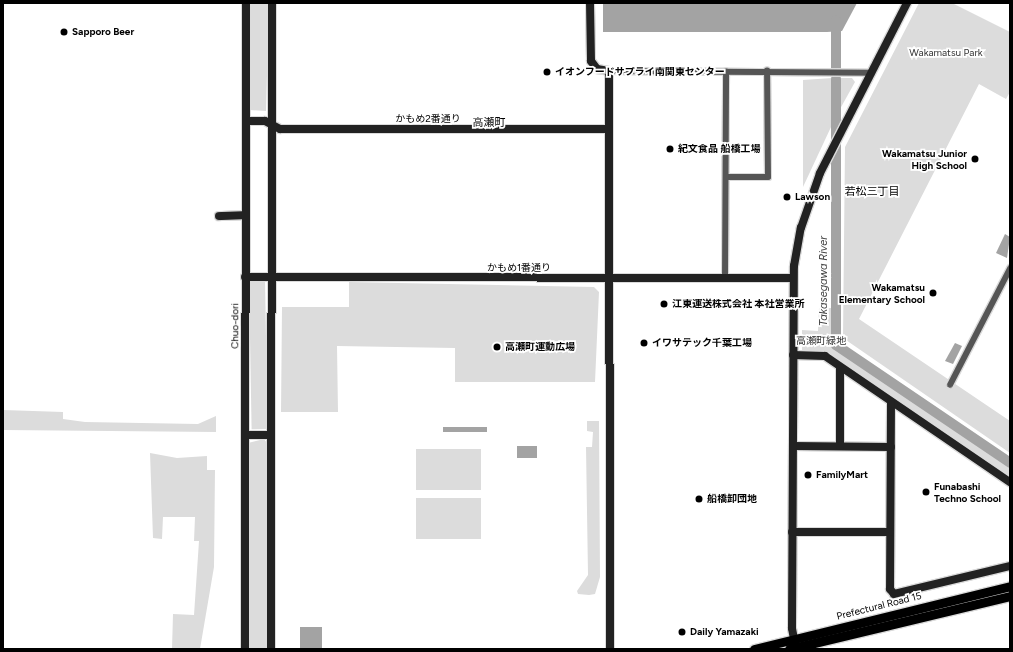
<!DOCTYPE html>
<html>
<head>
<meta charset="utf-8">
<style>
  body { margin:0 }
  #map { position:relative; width:1013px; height:652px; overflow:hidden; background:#fff; font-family:Figtree,"Noto Sans JP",sans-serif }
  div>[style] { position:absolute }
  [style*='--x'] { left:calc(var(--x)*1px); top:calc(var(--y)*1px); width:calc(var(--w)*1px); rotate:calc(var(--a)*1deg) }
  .green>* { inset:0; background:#dcdcdc; transform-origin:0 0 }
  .water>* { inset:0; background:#a3a3a3; transform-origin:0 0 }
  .river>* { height:10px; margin:-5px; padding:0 5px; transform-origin:5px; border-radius:5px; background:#a3a3a3 }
  .roads { filter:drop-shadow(1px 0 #dbdbdb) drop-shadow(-1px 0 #dbdbdb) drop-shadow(0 1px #dbdbdb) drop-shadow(0 -1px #dbdbdb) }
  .street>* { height:5.5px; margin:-2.75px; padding:0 2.75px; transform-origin:2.75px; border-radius:2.75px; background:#555 }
  .secondary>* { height:8px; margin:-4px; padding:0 4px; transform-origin:4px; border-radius:4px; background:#222 }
  .primary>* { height:9px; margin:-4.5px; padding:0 4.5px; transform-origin:4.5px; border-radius:4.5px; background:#000 }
  .dots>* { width:11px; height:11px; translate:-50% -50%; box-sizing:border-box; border:2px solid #fff; border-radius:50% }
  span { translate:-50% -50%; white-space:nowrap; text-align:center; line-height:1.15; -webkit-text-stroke:3.5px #fff; paint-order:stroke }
  .poi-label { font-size:10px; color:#000; font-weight:700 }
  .left { translate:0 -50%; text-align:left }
  .right { translate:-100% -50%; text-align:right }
  .park-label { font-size:10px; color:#333 }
  .street-label { font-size:10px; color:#000 }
  .neighbourhood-label { font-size:11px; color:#000 }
  .water-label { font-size:11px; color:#444; font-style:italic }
  .frame { position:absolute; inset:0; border:4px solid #000; pointer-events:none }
</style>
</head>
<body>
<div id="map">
  <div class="green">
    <div style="clip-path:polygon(249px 3px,269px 3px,266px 111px,250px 110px)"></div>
    <div style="clip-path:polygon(919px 3px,952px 3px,1010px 32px,1010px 92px,1006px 99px,979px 84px,859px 319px,1010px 421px,1010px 453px,843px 338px,845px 147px)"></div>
    <div style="clip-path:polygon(832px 78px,831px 127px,803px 187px,803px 80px)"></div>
    <div style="clip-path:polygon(840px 78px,852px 78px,855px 82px,840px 109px)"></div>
    <div style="left:265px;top:280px;width:149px;height:16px;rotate:89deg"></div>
    <div style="clip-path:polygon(349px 282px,594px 287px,599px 292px,595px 382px,455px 382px,455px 348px,337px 346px,338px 412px,281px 412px,282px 307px,349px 307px)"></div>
    <div style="clip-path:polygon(819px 308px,831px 308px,832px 346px,1010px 468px,1010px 478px,829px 353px,802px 350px,802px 330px,818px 331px)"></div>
    <div style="clip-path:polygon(3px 410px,63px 412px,63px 419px,85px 422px,198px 424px,216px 416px,216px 432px,3px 430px)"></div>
    <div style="clip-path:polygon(587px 421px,599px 421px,600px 577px,595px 594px,589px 595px,578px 594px,577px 591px,588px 575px,586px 447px,592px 447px,593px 432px,587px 431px)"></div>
    <div style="clip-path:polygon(264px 439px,267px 443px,267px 649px,248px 649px,248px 443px)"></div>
    <div style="left:416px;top:449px;width:65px;height:41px"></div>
    <div style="clip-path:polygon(150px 453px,177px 458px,207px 456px,207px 470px,215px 470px,214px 567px,200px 649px,172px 649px,173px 614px,194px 615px,199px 541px,194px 541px,195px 517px,163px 517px,162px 539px,153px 538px)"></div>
    <div style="left:416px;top:498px;width:65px;height:41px"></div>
  </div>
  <div class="water">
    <div style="clip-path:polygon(603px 3px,857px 3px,842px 31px,827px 32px,603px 32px)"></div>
    <div style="clip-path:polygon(1005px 234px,1010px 237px,1007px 258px,996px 253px)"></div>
    <div style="clip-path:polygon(955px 343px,962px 346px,953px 364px,945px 361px)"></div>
    <div style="left:443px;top:427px;width:44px;height:5px"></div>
    <div style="left:517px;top:446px;width:20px;height:12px"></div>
    <div style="left:300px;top:627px;width:22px;height:22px"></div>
  </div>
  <div class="river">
    <div style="--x:836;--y:74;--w:54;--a:-90"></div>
    <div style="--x:836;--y:79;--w:266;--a:90"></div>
    <div style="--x:836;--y:345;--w:210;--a:34.1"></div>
  </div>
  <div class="roads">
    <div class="street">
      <div style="--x:609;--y:71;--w:262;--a:0.4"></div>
      <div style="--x:726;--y:177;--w:42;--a:0"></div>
      <div style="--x:768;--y:177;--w:106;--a:-90.5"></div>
      <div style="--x:725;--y:278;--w:206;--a:-89.7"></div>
      <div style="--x:950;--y:385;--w:131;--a:-62.7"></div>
    </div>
    <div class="secondary">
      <div style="--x:590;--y:3;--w:58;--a:89"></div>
      <div style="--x:591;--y:61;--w:10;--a:53"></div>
      <div style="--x:597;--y:69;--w:12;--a:9"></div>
      <div style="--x:609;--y:71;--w:578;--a:89.9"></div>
      <div style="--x:246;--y:121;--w:19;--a:0"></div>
      <div style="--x:265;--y:121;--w:17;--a:28"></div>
      <div style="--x:280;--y:129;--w:329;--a:0"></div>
      <div style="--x:219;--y:216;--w:26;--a:-2"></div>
      <div style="--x:245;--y:277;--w:548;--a:0.1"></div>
      <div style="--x:793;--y:355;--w:32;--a:2"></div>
      <div style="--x:825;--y:356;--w:224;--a:34.3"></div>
      <div style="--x:891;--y:402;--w:187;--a:90.3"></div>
      <div style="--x:890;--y:589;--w:6;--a:51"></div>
      <div style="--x:894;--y:594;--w:119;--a:-13.6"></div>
      <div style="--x:245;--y:435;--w:26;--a:0"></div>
      <div style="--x:793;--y:446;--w:98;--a:0.6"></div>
      <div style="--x:840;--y:446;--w:78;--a:-90"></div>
      <div style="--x:792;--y:532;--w:98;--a:0"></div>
      <div style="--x:795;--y:644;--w:16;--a:-101"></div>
      <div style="--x:792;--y:628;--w:362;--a:-89.7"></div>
      <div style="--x:794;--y:266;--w:39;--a:-80"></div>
      <div style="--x:801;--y:228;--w:58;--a:-70.9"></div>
      <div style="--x:820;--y:173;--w:191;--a:-62.9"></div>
      <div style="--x:245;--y:649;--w:646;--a:-89.91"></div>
      <div style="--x:271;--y:649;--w:646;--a:-89.91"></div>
    </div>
    <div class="primary">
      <div style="--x:754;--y:649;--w:264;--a:-13.8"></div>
      <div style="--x:789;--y:649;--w:227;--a:-13.5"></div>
    </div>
  </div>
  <div class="dots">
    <div style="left:64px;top:32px;background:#000"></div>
    <div style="left:547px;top:72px;background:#000"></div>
    <div style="left:670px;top:149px;background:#000"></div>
    <div style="left:975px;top:159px;background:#000"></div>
    <div style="left:787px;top:197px;background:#000"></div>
    <div style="left:933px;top:293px;background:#000"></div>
    <div style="left:664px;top:304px;background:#000"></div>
    <div style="left:644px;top:343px;background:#000"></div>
    <div style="left:497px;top:347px;background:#000"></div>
    <div style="left:808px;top:475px;background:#000"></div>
    <div style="left:926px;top:492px;background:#000"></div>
    <div style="left:699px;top:499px;background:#000"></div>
    <div style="left:682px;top:632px;background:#000"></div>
  </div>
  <div class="poi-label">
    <span class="left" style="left:72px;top:32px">Sapporo Beer</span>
    <span class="left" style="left:555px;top:72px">イオンフードサプライ南関東センター</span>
    <span class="left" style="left:678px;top:149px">紀文食品 船橋工場</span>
    <span class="right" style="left:967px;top:159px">Wakamatsu Junior<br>High School</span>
    <span class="left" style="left:795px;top:197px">Lawson</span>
    <span class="right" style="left:925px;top:293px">Wakamatsu<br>Elementary School</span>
    <span class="left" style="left:672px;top:304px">江東運送株式会社 本社営業所</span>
    <span class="left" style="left:652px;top:343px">イワサテック千葉工場</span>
    <span class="left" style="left:505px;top:347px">高瀬町運動広場</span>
    <span class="left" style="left:816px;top:475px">FamilyMart</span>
    <span class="left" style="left:934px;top:492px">Funabashi<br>Techno School</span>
    <span class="left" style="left:707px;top:499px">船橋卸団地</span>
    <span class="left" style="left:690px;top:632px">Daily Yamazaki</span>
  </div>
  <div class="park-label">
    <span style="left:946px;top:53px">Wakamatsu Park</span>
    <span style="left:821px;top:341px">高瀬町緑地</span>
  </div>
  <div class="street-label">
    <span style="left:428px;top:119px">かもめ2番通り</span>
    <span style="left:519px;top:268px">かもめ1番通り</span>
    <span style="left:235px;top:326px;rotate:-90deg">Chuo-dori</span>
    <span style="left:879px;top:606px;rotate:-14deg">Prefectural Road 15</span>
  </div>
  <div class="neighbourhood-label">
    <span style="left:489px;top:123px">高瀬町</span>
    <span style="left:872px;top:192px">若松三丁目</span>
  </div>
  <div class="water-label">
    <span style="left:824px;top:281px;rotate:-90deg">Takasegawa River</span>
  </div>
  <div class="frame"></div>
</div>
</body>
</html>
